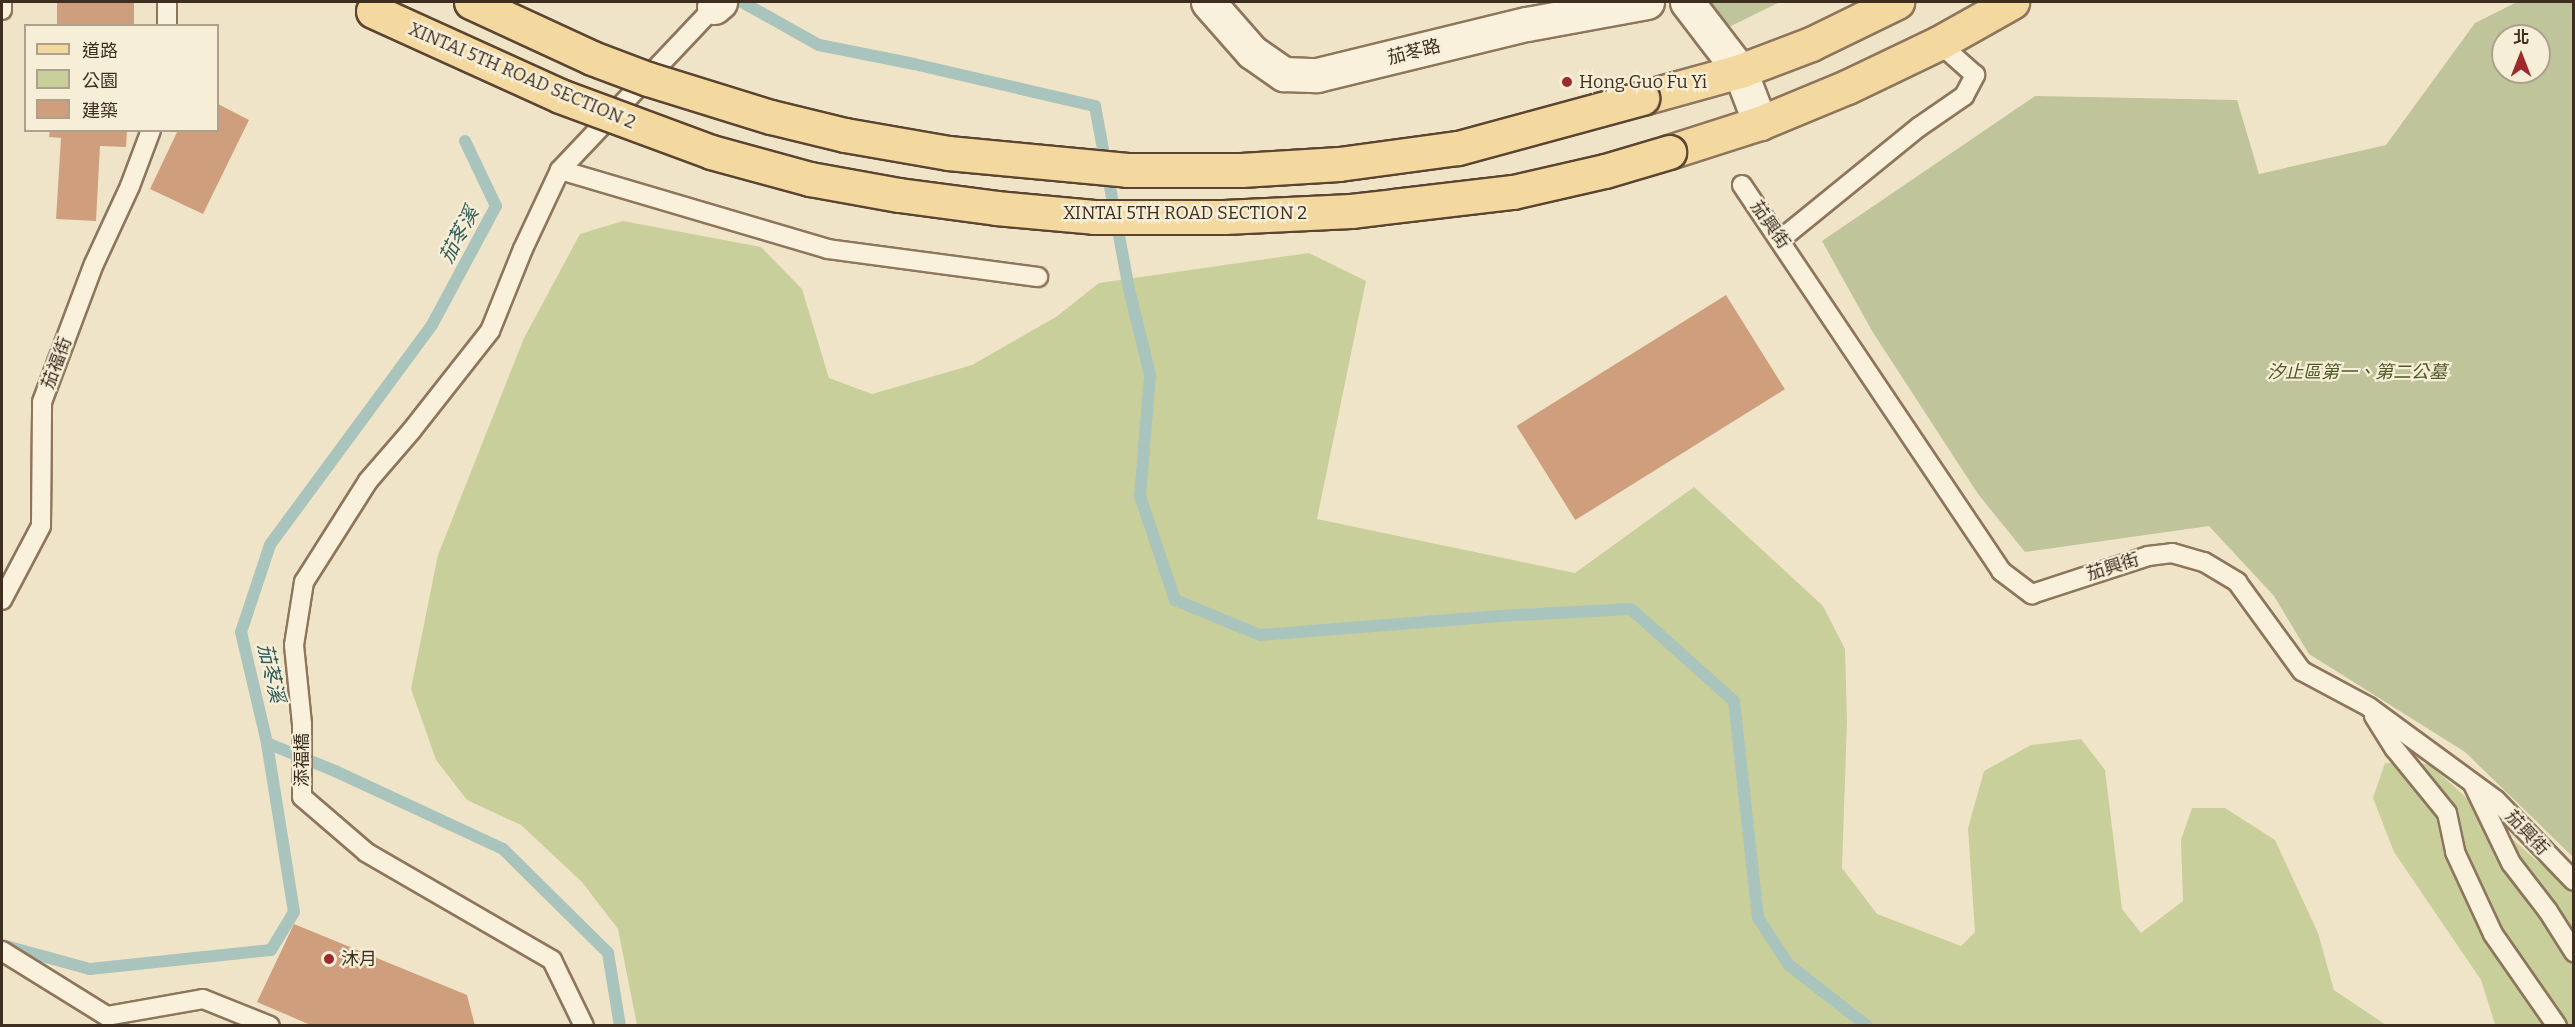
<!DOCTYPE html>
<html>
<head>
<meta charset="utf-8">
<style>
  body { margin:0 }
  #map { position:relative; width:2575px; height:1027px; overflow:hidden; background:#f0e4c8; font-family:Bitter,"Noto Sans TC",serif }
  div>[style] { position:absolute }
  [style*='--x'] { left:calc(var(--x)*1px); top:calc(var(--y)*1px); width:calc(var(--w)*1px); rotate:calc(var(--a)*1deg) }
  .green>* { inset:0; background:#c9cf9b }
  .cemetery>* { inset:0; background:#bfc49a }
  .stream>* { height:12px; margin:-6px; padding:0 6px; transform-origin:6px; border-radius:6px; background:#a9c4bc }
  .building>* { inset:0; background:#cf9f7d; transform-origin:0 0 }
  .roads { filter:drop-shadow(2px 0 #8d765c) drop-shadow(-2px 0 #8d765c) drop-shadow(0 2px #8d765c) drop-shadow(0 -2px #8d765c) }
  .lane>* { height:18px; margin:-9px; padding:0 9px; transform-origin:9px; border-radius:9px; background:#faf1dc }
  .street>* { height:33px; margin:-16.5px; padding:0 16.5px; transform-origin:16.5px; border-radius:16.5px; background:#faf1dc }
  .primary>* { height:33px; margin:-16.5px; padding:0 16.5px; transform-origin:16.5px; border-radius:16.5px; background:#f3d9a0 }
  .bridges { filter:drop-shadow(2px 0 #5b4430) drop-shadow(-2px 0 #5b4430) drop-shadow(0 2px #5b4430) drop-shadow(0 -2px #5b4430) }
  .primary-bridge>* { height:33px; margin:-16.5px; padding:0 16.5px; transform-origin:16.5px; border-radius:16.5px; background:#f3d9a0 }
  .dots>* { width:16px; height:16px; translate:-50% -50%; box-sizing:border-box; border:3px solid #f7eed8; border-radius:50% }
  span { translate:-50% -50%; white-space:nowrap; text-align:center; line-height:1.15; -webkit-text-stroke:4.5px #f7eed8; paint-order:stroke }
  .street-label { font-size:18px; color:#3d2e20 }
  .poi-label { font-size:18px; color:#3d2e20 }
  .left { translate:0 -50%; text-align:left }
  .park-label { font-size:18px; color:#4d5a26; font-style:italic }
  .water-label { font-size:20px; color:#2f5d5a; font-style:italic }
  .frame { position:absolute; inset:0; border:3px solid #3d2e20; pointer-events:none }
  .legend { position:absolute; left:24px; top:24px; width:195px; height:108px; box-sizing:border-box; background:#f7eed8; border:2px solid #ada18e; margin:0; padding:8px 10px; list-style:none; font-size:18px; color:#3d2e20 }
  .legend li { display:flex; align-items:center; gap:12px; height:30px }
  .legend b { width:30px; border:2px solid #ada18e }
  .north { position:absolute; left:2491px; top:24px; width:60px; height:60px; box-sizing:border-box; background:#f7eed8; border:2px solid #ada18e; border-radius:50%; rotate:0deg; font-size:16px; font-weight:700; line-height:24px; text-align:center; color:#3d2e20 }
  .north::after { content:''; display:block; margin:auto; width:21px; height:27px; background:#9e2a2b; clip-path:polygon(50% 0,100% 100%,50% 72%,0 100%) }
</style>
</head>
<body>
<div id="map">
  <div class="green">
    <div style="clip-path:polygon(623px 221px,761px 247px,802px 289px,829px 378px,872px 394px,972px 365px,1056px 317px,1099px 283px,1309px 253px,1366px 281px,1317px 519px,1575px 573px,1694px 487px,1823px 606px,1845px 649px,1847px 721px,1842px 868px,1877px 914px,1961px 946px,1975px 932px,1968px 828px,1984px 771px,2031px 745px,2081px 739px,2105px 770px,2122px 909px,2141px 933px,2183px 901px,2181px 840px,2192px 808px,2225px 808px,2275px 840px,2318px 933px,2334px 990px,2386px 1025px,637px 1025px,618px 929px,582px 882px,521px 825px,467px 800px,436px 760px,411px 689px,438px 555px,524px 338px,580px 234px)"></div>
    <div style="clip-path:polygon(2385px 763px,2429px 764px,2538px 862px,2573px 869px,2573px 1025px,2491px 1025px,2495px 1024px,2481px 980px,2394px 852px,2373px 798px)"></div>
  </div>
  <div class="cemetery">
    <div style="clip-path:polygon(1701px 2px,1780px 2px,1727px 28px)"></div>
    <div style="clip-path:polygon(evenodd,2517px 2px,2573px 2px,2573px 857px,2465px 752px,2309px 654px,2274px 596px,2209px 526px,2025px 552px,1978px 494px,1872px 331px,1822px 241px,2035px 96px,2237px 100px,2259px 174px,2386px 145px,2475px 23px,2517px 2px,2503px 36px,2539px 36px,2539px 72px,2503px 72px,2503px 36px)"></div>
  </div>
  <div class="stream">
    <div style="--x:742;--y:2;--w:88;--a:29.2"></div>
    <div style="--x:819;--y:45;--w:97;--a:11.3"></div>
    <div style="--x:914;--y:64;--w:186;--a:13.1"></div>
    <div style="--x:1095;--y:106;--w:186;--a:79.5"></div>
    <div style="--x:1129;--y:289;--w:89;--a:76.3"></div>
    <div style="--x:1150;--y:375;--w:121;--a:94.7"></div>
    <div style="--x:1140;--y:496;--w:110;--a:71.4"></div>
    <div style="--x:1175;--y:600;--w:92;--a:22.4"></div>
    <div style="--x:1260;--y:635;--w:241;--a:-4.5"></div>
    <div style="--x:1500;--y:616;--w:131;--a:-3.1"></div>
    <div style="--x:1631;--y:609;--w:138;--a:41.8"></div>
    <div style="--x:1734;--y:701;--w:218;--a:83.7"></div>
    <div style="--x:1758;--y:918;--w:56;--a:56.6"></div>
    <div style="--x:1789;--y:965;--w:99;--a:38"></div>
    <div style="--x:465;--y:141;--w:72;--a:64.5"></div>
    <div style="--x:496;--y:206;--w:135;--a:118.3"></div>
    <div style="--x:432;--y:325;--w:273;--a:126.4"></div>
    <div style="--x:270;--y:545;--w:92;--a:108.4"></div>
    <div style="--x:241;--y:632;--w:114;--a:76.8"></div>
    <div style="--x:267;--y:743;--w:74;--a:22.4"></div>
    <div style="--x:335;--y:771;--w:185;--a:24.9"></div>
    <div style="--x:503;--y:849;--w:148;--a:44.7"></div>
    <div style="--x:608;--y:953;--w:74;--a:80.7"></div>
    <div style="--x:2;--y:945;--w:91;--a:15.3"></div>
    <div style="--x:90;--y:969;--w:182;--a:-6"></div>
    <div style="--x:271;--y:950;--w:44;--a:-58.8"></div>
    <div style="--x:294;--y:912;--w:171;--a:-99.1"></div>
  </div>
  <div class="building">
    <div style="left:57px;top:2px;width:77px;height:24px"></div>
    <div style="clip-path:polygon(218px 104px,249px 120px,203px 214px,150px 189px,178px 130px,218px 130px)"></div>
    <div style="clip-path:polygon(50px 130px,127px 130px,126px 147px,100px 146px,96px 221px,56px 219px,61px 138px,49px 137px)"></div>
    <div style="left:1726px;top:295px;width:111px;height:247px;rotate:58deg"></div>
    <div style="clip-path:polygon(294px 924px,467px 995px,475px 1026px,313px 1026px,257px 1002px)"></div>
  </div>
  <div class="roads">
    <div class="lane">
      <div style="--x:2;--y:10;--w:8;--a:-90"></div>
      <div style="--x:167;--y:26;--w:24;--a:-90"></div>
      <div style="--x:560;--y:170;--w:279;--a:16.4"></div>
      <div style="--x:828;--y:249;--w:212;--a:7.6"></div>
      <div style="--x:1742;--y:185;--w:465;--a:56.1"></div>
      <div style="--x:2001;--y:571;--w:39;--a:37"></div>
      <div style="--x:2032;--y:594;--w:122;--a:-18.1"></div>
      <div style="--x:2148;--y:556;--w:24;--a:-7"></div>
      <div style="--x:2172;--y:553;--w:33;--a:16"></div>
      <div style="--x:2204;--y:562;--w:39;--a:31"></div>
      <div style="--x:2237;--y:582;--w:110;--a:53.9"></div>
      <div style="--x:2302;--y:671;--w:76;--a:28.2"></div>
      <div style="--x:2369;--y:707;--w:157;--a:36.2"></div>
      <div style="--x:2496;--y:800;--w:112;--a:46.1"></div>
      <div style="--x:1781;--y:239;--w:178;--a:-39.1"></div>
      <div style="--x:1919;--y:127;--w:55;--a:-34.6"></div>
      <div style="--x:1964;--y:96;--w:24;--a:-62"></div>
      <div style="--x:1975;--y:75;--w:48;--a:-138.4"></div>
      <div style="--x:2;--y:600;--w:84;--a:-62.2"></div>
      <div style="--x:41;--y:526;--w:124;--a:-89.5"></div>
      <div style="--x:42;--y:402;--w:147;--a:-69.4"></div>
      <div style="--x:94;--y:264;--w:86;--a:-65.2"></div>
      <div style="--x:130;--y:186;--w:60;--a:-69.4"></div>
      <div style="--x:2374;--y:716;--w:39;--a:58"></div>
      <div style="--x:2395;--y:749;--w:82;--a:50.9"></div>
      <div style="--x:2447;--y:813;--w:40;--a:78"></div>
      <div style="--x:2455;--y:852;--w:90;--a:65.1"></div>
      <div style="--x:2493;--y:934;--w:112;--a:55.2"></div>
      <div style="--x:2473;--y:784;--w:88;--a:64.3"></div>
      <div style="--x:2511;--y:863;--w:61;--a:52.4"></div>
      <div style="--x:2548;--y:911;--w:49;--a:57.6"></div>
      <div style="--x:2;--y:951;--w:123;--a:31.8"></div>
      <div style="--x:107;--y:1016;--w:97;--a:-10"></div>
      <div style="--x:203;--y:999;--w:72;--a:21.9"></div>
      <div style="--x:584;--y:1026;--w:73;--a:-115.9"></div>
      <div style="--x:552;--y:960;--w:215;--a:-149.9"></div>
      <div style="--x:366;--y:852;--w:84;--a:-139.3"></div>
      <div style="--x:302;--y:797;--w:73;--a:-90"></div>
      <div style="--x:302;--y:724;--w:79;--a:-95.8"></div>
      <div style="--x:294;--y:645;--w:64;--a:-81"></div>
      <div style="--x:304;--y:582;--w:120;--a:-57.6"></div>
      <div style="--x:368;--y:481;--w:67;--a:-49.2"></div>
      <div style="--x:412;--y:430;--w:126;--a:-51.8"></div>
      <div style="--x:490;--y:331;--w:88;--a:-68.1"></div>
      <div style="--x:523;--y:249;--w:87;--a:-64.9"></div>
      <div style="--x:560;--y:170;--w:224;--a:-46.6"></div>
    </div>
    <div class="street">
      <div style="--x:1208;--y:2;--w:67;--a:48.7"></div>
      <div style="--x:1252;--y:52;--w:39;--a:35"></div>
      <div style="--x:1284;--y:74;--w:33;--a:2"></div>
      <div style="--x:1317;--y:75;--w:216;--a:-13.7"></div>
      <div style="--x:1527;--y:24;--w:122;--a:-10.4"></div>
      <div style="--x:1687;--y:2;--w:87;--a:52.5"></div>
      <div style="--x:1740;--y:71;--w:56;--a:69"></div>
      <div style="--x:714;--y:7;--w:8;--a:-40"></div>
    </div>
    <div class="primary">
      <div style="--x:1642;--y:98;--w:102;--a:-15.4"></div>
      <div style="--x:1740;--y:71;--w:76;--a:-20.8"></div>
      <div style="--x:1811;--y:44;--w:96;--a:-26"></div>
      <div style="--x:1669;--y:152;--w:96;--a:-17.7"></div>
      <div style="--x:1760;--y:123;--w:94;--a:-22.5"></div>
      <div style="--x:1847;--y:87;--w:102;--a:-25.6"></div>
      <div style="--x:1939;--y:43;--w:84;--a:-29.3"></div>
    </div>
  </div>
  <div class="bridges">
    <div class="primary-bridge">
      <div style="--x:471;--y:2;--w:133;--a:24.8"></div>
      <div style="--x:592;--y:58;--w:60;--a:20.6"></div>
      <div style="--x:648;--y:79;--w:129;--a:17.2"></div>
      <div style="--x:771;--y:117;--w:76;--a:13.7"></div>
      <div style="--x:845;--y:135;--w:105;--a:9.9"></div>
      <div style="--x:948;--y:153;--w:180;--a:5.4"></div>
      <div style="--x:1127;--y:170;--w:114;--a:0"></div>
      <div style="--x:1241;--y:170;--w:98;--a:-3.5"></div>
      <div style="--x:1339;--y:164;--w:120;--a:-7.7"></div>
      <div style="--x:1458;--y:148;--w:191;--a:-15.2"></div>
      <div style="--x:373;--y:11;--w:205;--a:24.4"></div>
      <div style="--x:560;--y:96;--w:161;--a:20.3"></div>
      <div style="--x:711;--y:152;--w:103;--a:15.3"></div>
      <div style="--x:810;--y:179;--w:90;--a:10.2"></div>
      <div style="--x:899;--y:195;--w:98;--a:7.6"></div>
      <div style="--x:996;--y:208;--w:98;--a:5.2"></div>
      <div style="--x:1094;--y:217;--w:130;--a:0"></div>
      <div style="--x:1224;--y:217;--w:127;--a:-2.7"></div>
      <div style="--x:1351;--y:211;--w:163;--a:-6.7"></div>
      <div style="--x:1513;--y:192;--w:94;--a:-12.9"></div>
      <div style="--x:1605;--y:171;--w:67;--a:-16.5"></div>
    </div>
  </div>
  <div class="dots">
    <div style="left:1567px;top:82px;background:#9e2a2b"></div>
    <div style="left:329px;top:959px;background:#9e2a2b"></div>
  </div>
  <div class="street-label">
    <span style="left:1414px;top:52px;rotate:-14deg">茄苳路</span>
    <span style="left:522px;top:76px;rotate:23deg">XINTAI 5TH ROAD SECTION 2</span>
    <span style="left:1185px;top:213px">XINTAI 5TH ROAD SECTION 2</span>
    <span style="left:1770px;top:225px;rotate:55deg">茄興街</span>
    <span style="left:57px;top:363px;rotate:-69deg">茄福街</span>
    <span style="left:2113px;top:567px;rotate:-17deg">茄興街</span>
    <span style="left:302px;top:760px;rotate:-90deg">添福橋</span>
    <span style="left:2527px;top:833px;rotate:47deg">茄興街</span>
  </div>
  <div class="poi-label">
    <span class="left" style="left:1579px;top:82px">Hong Guo Fu Yi</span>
    <span class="left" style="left:341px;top:959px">沐月</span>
  </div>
  <div class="park-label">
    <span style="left:2357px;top:372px">汐止區第一、第二公墓</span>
  </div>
  <div class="water-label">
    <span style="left:459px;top:235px;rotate:-62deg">茄苳溪</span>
    <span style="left:271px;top:673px;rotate:77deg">茄苳溪</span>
  </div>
  <div class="frame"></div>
  <ul class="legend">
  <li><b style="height:8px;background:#f3d9a0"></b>道路</li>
  <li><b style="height:16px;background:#c9cf9b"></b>公園</li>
  <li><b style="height:16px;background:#cf9f7d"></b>建築</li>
  </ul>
  <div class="north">北</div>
</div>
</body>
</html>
